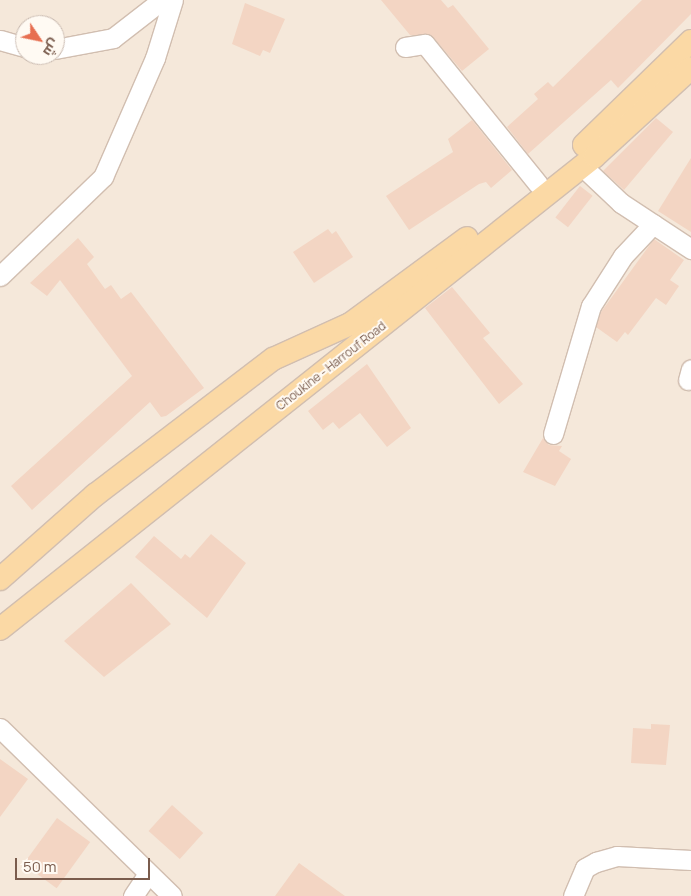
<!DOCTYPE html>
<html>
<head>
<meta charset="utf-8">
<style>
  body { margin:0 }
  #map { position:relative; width:691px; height:896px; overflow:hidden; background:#fdf6ec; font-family:Manrope,Cairo,sans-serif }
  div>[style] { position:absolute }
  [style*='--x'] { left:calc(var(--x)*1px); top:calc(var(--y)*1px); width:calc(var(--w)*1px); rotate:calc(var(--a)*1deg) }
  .residential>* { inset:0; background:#f5e8da }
  .building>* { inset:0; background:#f3d5c3; transform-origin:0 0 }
  .roads { filter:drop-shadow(1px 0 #d1beb0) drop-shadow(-1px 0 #d1beb0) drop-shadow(0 1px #d1beb0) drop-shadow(0 -1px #d1beb0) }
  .minor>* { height:19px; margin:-9.5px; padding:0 9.5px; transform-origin:9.5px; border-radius:9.5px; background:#fff }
  .major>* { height:22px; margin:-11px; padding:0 11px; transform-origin:11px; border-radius:11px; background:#fbd9a5 }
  span { translate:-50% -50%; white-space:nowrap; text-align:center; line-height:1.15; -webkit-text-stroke:4px #fffaf3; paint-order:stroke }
  .street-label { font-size:12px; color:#7a5c4d }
  .north { position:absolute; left:15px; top:15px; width:50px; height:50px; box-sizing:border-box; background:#fffaf3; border:1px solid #cabbb1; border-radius:50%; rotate:124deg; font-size:14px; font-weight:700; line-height:20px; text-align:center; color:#7a5c4d }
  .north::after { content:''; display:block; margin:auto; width:18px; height:22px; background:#e76f51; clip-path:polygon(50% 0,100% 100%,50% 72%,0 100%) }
  .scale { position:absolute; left:15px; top:858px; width:135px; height:22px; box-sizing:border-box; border:2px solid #7a5c4d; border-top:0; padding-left:6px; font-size:15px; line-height:18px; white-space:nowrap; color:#7a5c4d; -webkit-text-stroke:4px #fffaf3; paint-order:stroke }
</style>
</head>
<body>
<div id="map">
  <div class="residential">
    <div style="clip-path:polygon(evenodd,0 0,691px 0,691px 896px,0 896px,0 0,25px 25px,55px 25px,55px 55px,25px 55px,25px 25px)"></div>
  </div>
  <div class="building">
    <div style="clip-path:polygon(381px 0,441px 0,448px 8px,453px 5px,489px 49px,462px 71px,433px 37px,410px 35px)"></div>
    <div style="clip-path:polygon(642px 0,691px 0,691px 14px,618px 88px,611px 80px,528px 154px,507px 127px,538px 99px,534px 94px,548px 82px,553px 87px)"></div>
    <div style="clip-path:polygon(245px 3px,285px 19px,270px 53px,263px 50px,260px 56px,232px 44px)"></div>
    <div style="clip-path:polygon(656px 118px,673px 132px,624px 190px,603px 171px)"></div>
    <div style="clip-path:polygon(472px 120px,512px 170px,491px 188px,486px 182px,479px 184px,409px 230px,386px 196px,453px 152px,448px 139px)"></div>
    <div style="clip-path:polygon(691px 158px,691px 232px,658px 211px)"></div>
    <div style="left:580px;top:186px;width:16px;height:40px;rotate:38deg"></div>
    <div style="clip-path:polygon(328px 229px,332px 234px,336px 231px,353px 257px,314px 283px,293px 252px)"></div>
    <div style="clip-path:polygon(78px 238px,94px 257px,87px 264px,105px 289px,111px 285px,121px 299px,131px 292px,204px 388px,166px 416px,161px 417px,150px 402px,32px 510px,11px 486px,132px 376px,60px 280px,47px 296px,30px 283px)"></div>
    <div style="clip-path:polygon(654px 239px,684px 260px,670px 280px,679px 286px,666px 305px,656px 298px,628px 335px,625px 332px,617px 342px,596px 327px,601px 312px)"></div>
    <div style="clip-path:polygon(452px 287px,490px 333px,483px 338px,523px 384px,499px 404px,425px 308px)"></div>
    <div style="clip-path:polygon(367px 364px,411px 428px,387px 447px,360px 413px,339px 429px,333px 422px,323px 430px,308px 411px)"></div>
    <div style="clip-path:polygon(543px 438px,549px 445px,562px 446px,559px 451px,571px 459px,555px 486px,523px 472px)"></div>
    <div style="clip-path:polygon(211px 534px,246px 563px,207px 618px,135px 557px,154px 536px,181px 559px,185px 554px,190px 558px)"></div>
    <div style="clip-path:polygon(131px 583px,171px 624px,104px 677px,64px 641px)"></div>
    <div style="clip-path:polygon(651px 724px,670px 725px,666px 765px,631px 763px,633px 728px,651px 729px)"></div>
    <div style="clip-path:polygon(0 759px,28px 779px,0 817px)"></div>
    <div style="left:172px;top:805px;width:42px;height:35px;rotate:42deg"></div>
    <div style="left:57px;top:818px;width:41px;height:57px;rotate:36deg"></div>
    <div style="clip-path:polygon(299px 863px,345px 896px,275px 896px)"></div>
  </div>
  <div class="roads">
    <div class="minor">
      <div style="--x:0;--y:40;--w:26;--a:16"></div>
      <div style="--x:405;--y:47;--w:20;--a:-9"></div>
      <div style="--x:425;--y:44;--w:180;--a:51.1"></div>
      <div style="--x:55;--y:49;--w:59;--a:-10.7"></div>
      <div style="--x:113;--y:38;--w:62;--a:-37.8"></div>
      <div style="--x:582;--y:166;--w:54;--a:43.5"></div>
      <div style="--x:621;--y:203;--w:84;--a:33.3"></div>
      <div style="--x:0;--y:276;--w:143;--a:-43.9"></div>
      <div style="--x:103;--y:177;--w:130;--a:-66.4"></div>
      <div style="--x:155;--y:58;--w:61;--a:-72.8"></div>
      <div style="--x:688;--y:380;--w:11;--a:-75"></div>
      <div style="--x:553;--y:434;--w:134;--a:-73.5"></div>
      <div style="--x:591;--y:306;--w:59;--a:-57.4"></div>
      <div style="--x:623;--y:256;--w:44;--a:-46.8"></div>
      <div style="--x:0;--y:728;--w:240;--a:44.3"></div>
      <div style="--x:133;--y:896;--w:27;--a:-56"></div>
      <div style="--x:573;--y:896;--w:30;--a:-67"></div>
      <div style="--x:585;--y:868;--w:13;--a:-29"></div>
      <div style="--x:596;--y:862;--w:22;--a:-16"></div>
      <div style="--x:617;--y:856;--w:74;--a:3.1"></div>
    </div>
    <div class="major">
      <div style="--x:584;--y:145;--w:149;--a:-44.2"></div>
      <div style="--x:0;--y:579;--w:127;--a:-41.5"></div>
      <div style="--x:95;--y:495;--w:224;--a:-37.4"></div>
      <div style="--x:273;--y:359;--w:85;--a:-24.4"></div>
      <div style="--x:350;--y:324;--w:145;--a:-36.3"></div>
      <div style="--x:0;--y:629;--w:760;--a:-38.48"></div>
      <div style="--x:595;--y:156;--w:130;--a:-42.5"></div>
    </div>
  </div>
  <div class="street-label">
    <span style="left:331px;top:366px;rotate:-38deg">Choukine - Harrouf Road</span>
  </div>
  <div class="north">ش</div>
  <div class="scale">50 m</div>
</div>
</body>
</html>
